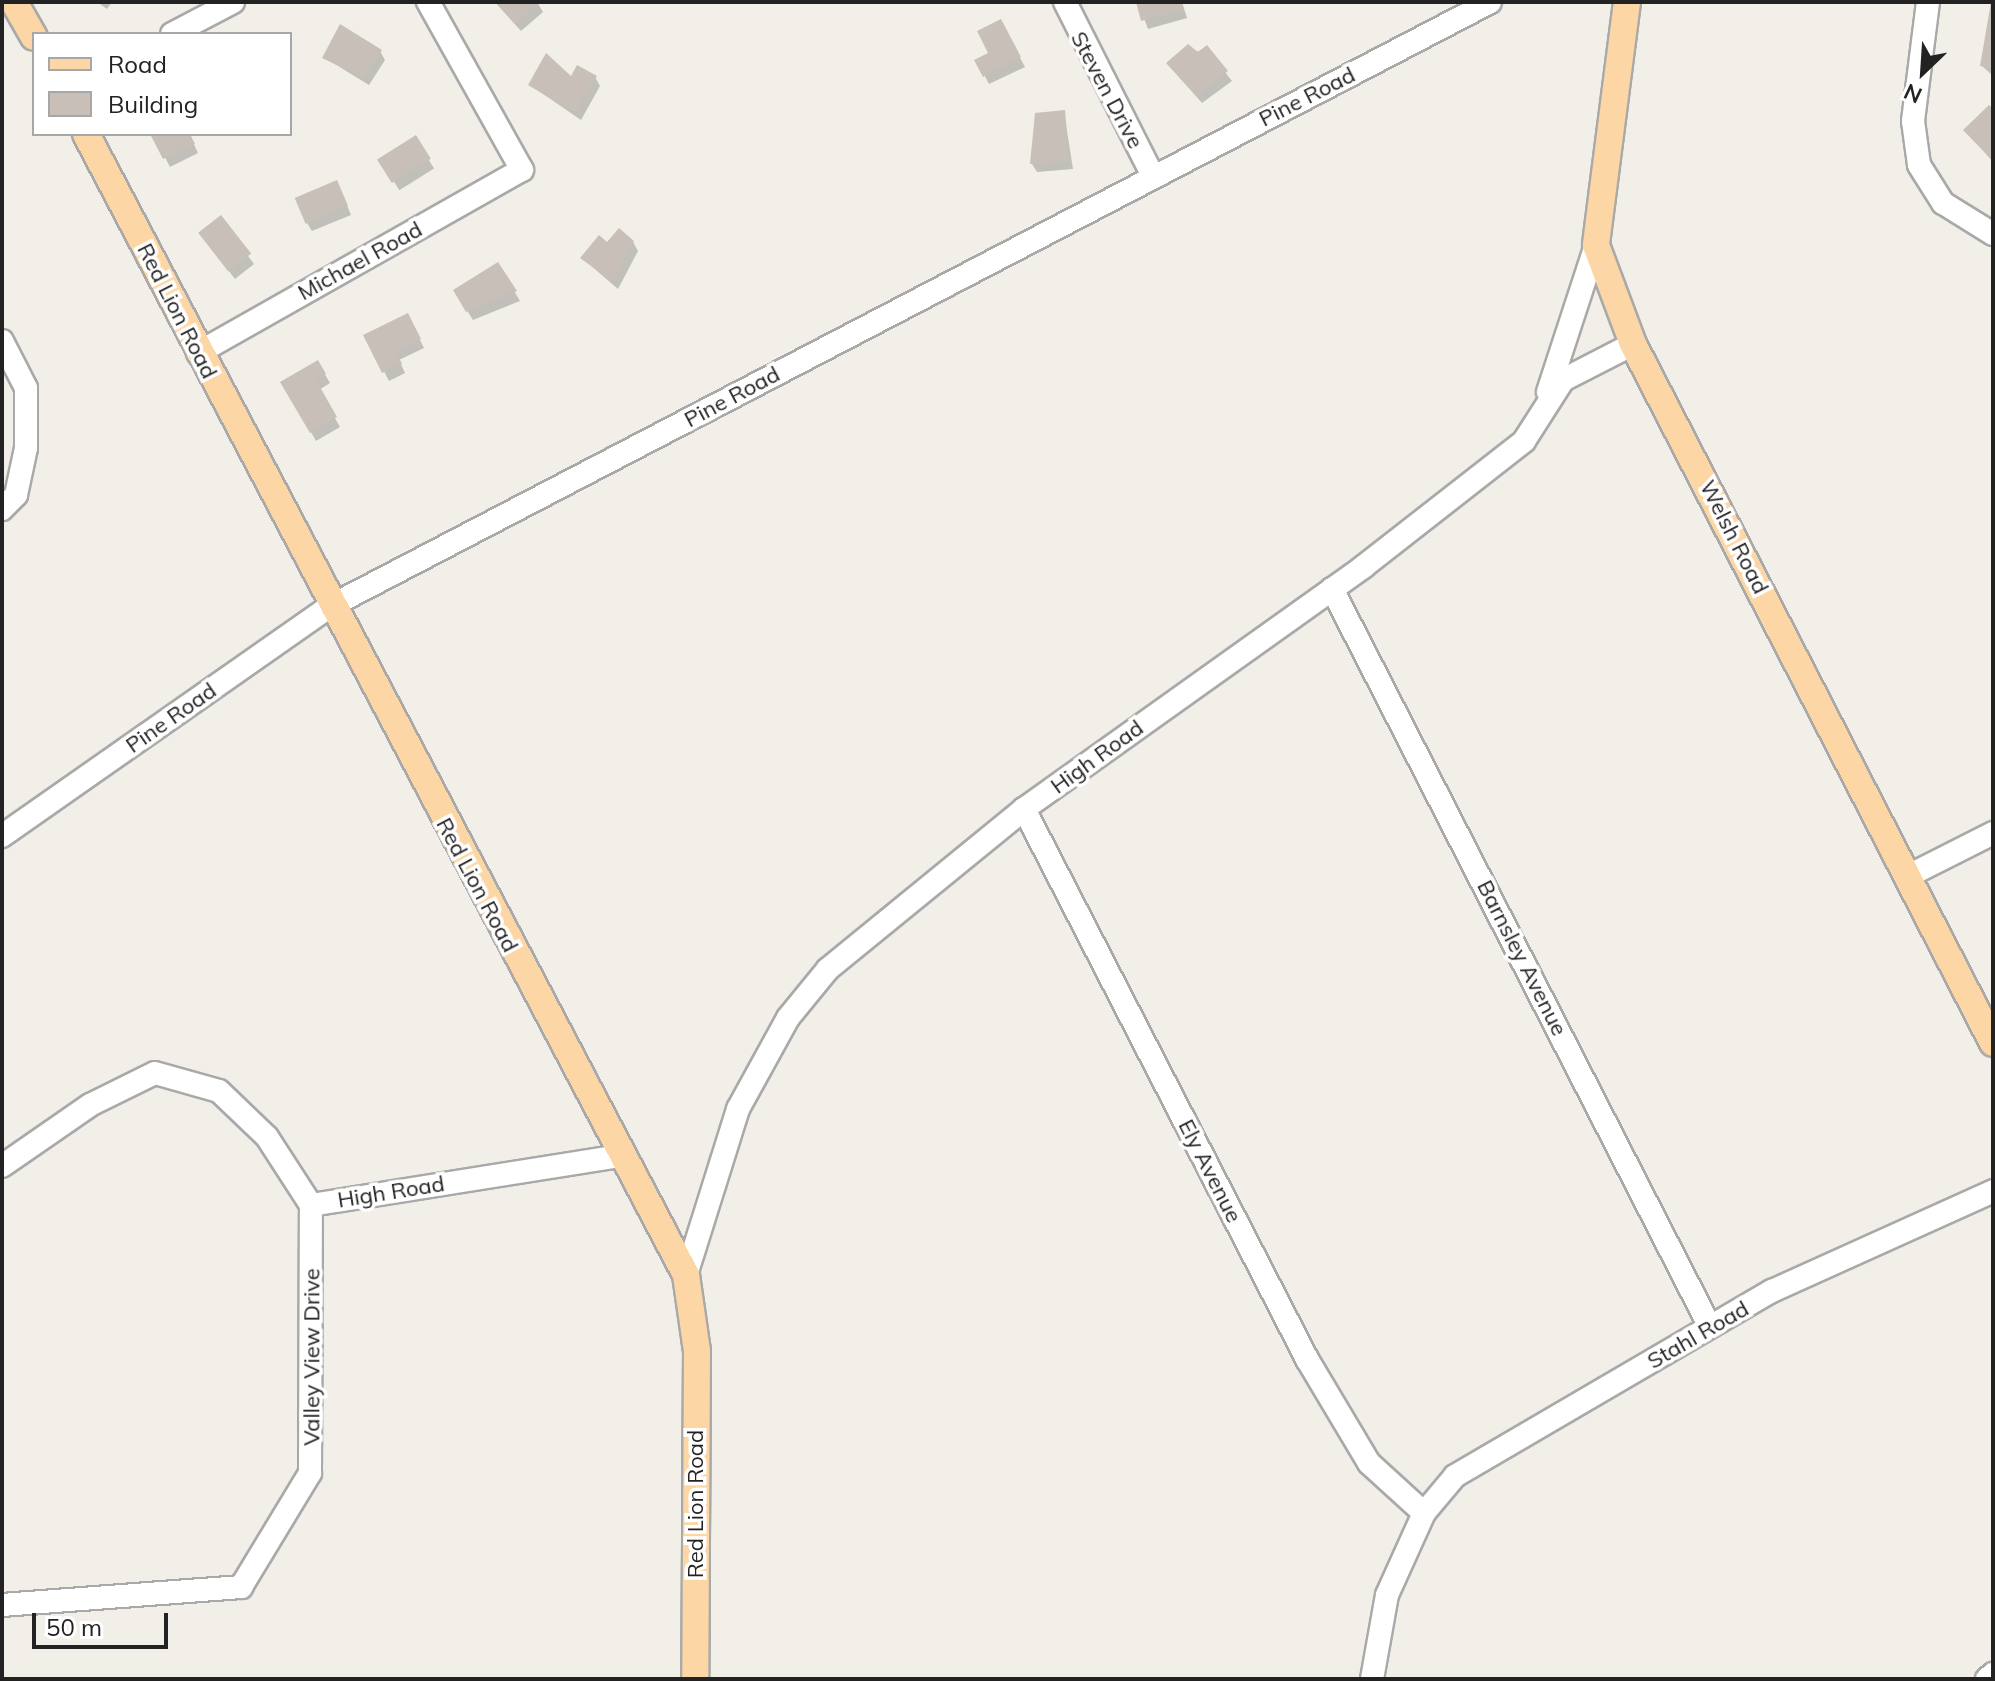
<!DOCTYPE html>
<html>
<head>
<meta charset="utf-8">
<style>
  body { margin:0 }
  #map { position:relative; width:1995px; height:1681px; overflow:hidden; background:#f2efe9; font-family:Mulish,sans-serif }
  div>[style] { position:absolute }
  [style*='--x'] { left:calc(var(--x)*1px); top:calc(var(--y)*1px); width:calc(var(--w)*1px); rotate:calc(var(--a)*1deg) }
  .shadow>* { inset:0; background:#0003; transform-origin:0 0 }
  .building>* { inset:0; background:#c7bfb8; transform-origin:0 0 }
  .roads { filter:drop-shadow(2px 0 #a9a9a9) drop-shadow(-2px 0 #a9a9a9) drop-shadow(0 2px #a9a9a9) drop-shadow(0 -2px #a9a9a9) }
  .minor>* { height:22px; margin:-11px; padding:0 11px; transform-origin:11px; border-radius:11px; background:#fff }
  .major>* { height:26px; margin:-13px; padding:0 13px; transform-origin:13px; border-radius:13px; background:#fcd6a4 }
  span { translate:-50% -50%; white-space:nowrap; text-align:center; line-height:1.15; -webkit-text-stroke:7px #fff; paint-order:stroke }
  .street-label { font-size:22px; color:#222 }
  .frame { position:absolute; inset:0; border:4px solid #222; pointer-events:none }
  .legend { position:absolute; left:32px; top:32px; width:260px; height:104px; box-sizing:border-box; background:#fff; border:2px solid #a7a7a7; margin:0; padding:10px 14px; list-style:none; font-size:24px; color:#222 }
  .legend li { display:flex; align-items:center; gap:16px; height:40px }
  .legend b { width:40px; border:2px solid #a7a7a7 }
  .north { position:absolute; left:1883px; top:32px; width:80px; height:80px; -webkit-text-stroke:6px #fff; paint-order:stroke; rotate:205deg; font-size:22px; font-weight:700; line-height:32px; text-align:center; color:#222 }
  .north::after { content:''; display:block; margin:auto; width:28px; height:36px; background:#222; clip-path:polygon(50% 0,100% 100%,50% 72%,0 100%) }
  .scale { position:absolute; left:32px; top:1613px; width:136px; height:36px; box-sizing:border-box; border:4px solid #222; border-top:0; padding-left:10px; font-size:24px; line-height:28px; white-space:nowrap; color:#222; -webkit-text-stroke:6px #fff; paint-order:stroke }
</style>
</head>
<body>
<div id="map">
  <div class="shadow">
    <div style="clip-path:polygon(97px 2px,112px 2px,107px 9px)"></div>
    <div style="clip-path:polygon(495px 2px,537px 2px,543px 12px,521px 31px)"></div>
    <div style="clip-path:polygon(1138px 2px,1182px 2px,1187px 18px,1148px 29px)"></div>
    <div style="clip-path:polygon(1993px 6px,1993px 76px,1982px 66px)"></div>
    <div style="clip-path:polygon(1000px 21px,1025px 67px,989px 84px,977px 61px,991px 54px)"></div>
    <div style="clip-path:polygon(1206px 48px,1232px 81px,1202px 103px,1168px 64px)"></div>
    <div style="clip-path:polygon(380px 51px,385px 60px,369px 85px,325px 58px)"></div>
    <div style="clip-path:polygon(595px 77px,600px 86px,581px 120px,530px 85px)"></div>
    <div style="clip-path:polygon(1064px 112px,1073px 169px,1037px 172px,1032px 164px)"></div>
    <div style="clip-path:polygon(1993px 112px,1993px 162px,1966px 131px)"></div>
    <div style="clip-path:polygon(153px 134px,189px 134px,198px 153px,170px 167px)"></div>
    <div style="left:415px;top:138px;width:36px;height:41px;rotate:58deg"></div>
    <div style="clip-path:polygon(341px 191px,351px 215px,312px 231px,307px 223px)"></div>
    <div style="clip-path:polygon(220px 218px,254px 264px,235px 279px,206px 241px)"></div>
    <div style="clip-path:polygon(633px 242px,638px 251px,618px 289px,582px 258px)"></div>
    <div style="clip-path:polygon(498px 264px,520px 301px,473px 320px,455px 291px)"></div>
    <div style="clip-path:polygon(412px 324px,424px 348px,399px 360px,405px 373px,389px 381px,366px 336px)"></div>
    <div style="clip-path:polygon(318px 363px,330px 383px,319px 390px,340px 427px,316px 441px,283px 383px)"></div>
  </div>
  <div class="building">
    <div style="clip-path:polygon(495px 2px,540px 2px,515px 24px)"></div>
    <div style="clip-path:polygon(1136px 2px,1181px 2px,1184px 10px,1141px 21px)"></div>
    <div style="clip-path:polygon(1991px 2px,1993px 2px,1993px 68px,1980px 66px)"></div>
    <div style="clip-path:polygon(1001px 19px,1021px 57px,983px 77px,974px 60px,988px 53px,977px 31px)"></div>
    <div style="clip-path:polygon(340px 24px,382px 50px,364px 78px,322px 58px)"></div>
    <div style="clip-path:polygon(1188px 44px,1198px 52px,1207px 45px,1228px 71px,1196px 96px,1166px 63px)"></div>
    <div style="clip-path:polygon(546px 53px,571px 76px,577px 65px,597px 76px,575px 113px,528px 85px)"></div>
    <div style="clip-path:polygon(1989px 105px,1993px 109px,1993px 161px,1963px 130px)"></div>
    <div style="clip-path:polygon(1065px 110px,1069px 161px,1030px 164px,1035px 113px)"></div>
    <div style="clip-path:polygon(150px 134px,190px 134px,195px 144px,163px 159px)"></div>
    <div style="left:416px;top:135px;width:28px;height:46px;rotate:58deg"></div>
    <div style="left:337px;top:180px;width:28px;height:46px;rotate:67deg"></div>
    <div style="left:221px;top:215px;width:49px;height:29px;rotate:52deg"></div>
    <div style="clip-path:polygon(619px 228px,634px 241px,612px 281px,580px 258px,599px 235px,607px 242px)"></div>
    <div style="clip-path:polygon(498px 262px,517px 291px,466px 312px,453px 290px)"></div>
    <div style="clip-path:polygon(408px 313px,421px 339px,396px 351px,402px 364px,382px 373px,363px 335px)"></div>
    <div style="clip-path:polygon(318px 360px,326px 374px,316px 380px,337px 417px,310px 433px,280px 382px)"></div>
  </div>
  <div class="roads">
    <div class="minor">
      <div style="--x:1065;--y:2;--w:195;--a:63.2"></div>
      <div style="--x:1928;--y:2;--w:120;--a:97.2"></div>
      <div style="--x:1913;--y:121;--w:44;--a:82.2"></div>
      <div style="--x:1919;--y:165;--w:45;--a:57.7"></div>
      <div style="--x:1943;--y:203;--w:59;--a:31.8"></div>
      <div style="--x:172;--y:34;--w:69;--a:-27.7"></div>
      <div style="--x:2;--y:341;--w:53;--a:62.9"></div>
      <div style="--x:26;--y:388;--w:60;--a:90"></div>
      <div style="--x:26;--y:448;--w:48;--a:102"></div>
      <div style="--x:16;--y:495;--w:20;--a:135"></div>
      <div style="--x:198;--y:353;--w:372;--a:-29.5"></div>
      <div style="--x:522;--y:170;--w:193;--a:-119.2"></div>
      <div style="--x:1548;--y:392;--w:155;--a:-71.9"></div>
      <div style="--x:1332;--y:589;--w:829;--a:62.88"></div>
      <div style="--x:1024;--y:809;--w:619;--a:62.77"></div>
      <div style="--x:1307;--y:1359;--w:121;--a:59.2"></div>
      <div style="--x:1369;--y:1463;--w:74;--a:42.3"></div>
      <div style="--x:2;--y:836;--w:399;--a:-35"></div>
      <div style="--x:329;--y:607;--w:1309;--a:-27.52"></div>
      <div style="--x:1910;--y:875;--w:93;--a:-26.8"></div>
      <div style="--x:2;--y:1166;--w:107;--a:-34.7"></div>
      <div style="--x:90;--y:1105;--w:72;--a:-26.2"></div>
      <div style="--x:155;--y:1073;--w:66;--a:15.7"></div>
      <div style="--x:219;--y:1091;--w:66;--a:43.8"></div>
      <div style="--x:267;--y:1137;--w:81;--a:57.1"></div>
      <div style="--x:311;--y:1205;--w:315;--a:-9"></div>
      <div style="--x:686;--y:1275;--w:174;--a:-72.6"></div>
      <div style="--x:738;--y:1109;--w:104;--a:-61.2"></div>
      <div style="--x:788;--y:1018;--w:63;--a:-50.8"></div>
      <div style="--x:828;--y:969;--w:253;--a:-39.2"></div>
      <div style="--x:1024;--y:809;--w:417;--a:-35.5"></div>
      <div style="--x:1363;--y:567;--w:204;--a:-38"></div>
      <div style="--x:1524;--y:441;--w:72;--a:-57.4"></div>
      <div style="--x:1563;--y:380;--w:79;--a:-27.2"></div>
      <div style="--x:2;--y:1605;--w:240;--a:-4.3"></div>
      <div style="--x:241;--y:1587;--w:133;--a:-58.8"></div>
      <div style="--x:310;--y:1473;--w:268;--a:-89.8"></div>
      <div style="--x:1372;--y:1679;--w:85;--a:-79.9"></div>
      <div style="--x:1387;--y:1595;--w:90;--a:-65.7"></div>
      <div style="--x:1424;--y:1513;--w:48;--a:-50"></div>
      <div style="--x:1455;--y:1476;--w:367;--a:-30.3"></div>
      <div style="--x:1772;--y:1291;--w:243;--a:-24.3"></div>
      <div style="--x:1987;--y:1679;--w:8;--a:-40"></div>
    </div>
    <div class="major">
      <div style="--x:14;--y:2;--w:40;--a:60.3"></div>
      <div style="--x:1627;--y:2;--w:245;--a:97.3"></div>
      <div style="--x:1596;--y:245;--w:106;--a:69.5"></div>
      <div style="--x:1633;--y:344;--w:786;--a:62.75"></div>
      <div style="--x:86;--y:134;--w:1289;--a:62.26"></div>
      <div style="--x:686;--y:1275;--w:77;--a:81.8"></div>
      <div style="--x:697;--y:1351;--w:328;--a:90.3"></div>
    </div>
  </div>
  <div class="street-label">
    <span style="left:1107px;top:90px;rotate:62deg">Steven Drive</span>
    <span style="left:1307px;top:97px;rotate:-27deg">Pine Road</span>
    <span style="left:360px;top:261px;rotate:-29deg">Michael Road</span>
    <span style="left:177px;top:311px;rotate:63deg">Red Lion Road</span>
    <span style="left:732px;top:397px;rotate:-28deg">Pine Road</span>
    <span style="left:1734px;top:537px;rotate:63deg">Welsh Road</span>
    <span style="left:171px;top:718px;rotate:-35deg">Pine Road</span>
    <span style="left:1097px;top:757px;rotate:-36deg">High Road</span>
    <span style="left:477px;top:885px;rotate:62deg">Red Lion Road</span>
    <span style="left:1522px;top:958px;rotate:63deg">Barnsley Avenue</span>
    <span style="left:1210px;top:1171px;rotate:63deg">Ely Avenue</span>
    <span style="left:391px;top:1192px;rotate:-9deg">High Road</span>
    <span style="left:1698px;top:1335px;rotate:-30deg">Stahl Road</span>
    <span style="left:312px;top:1357px;rotate:-90deg">Valley View Drive</span>
    <span style="left:696px;top:1504px;rotate:-90deg">Red Lion Road</span>
  </div>
  <div class="frame"></div>
  <ul class="legend">
  <li><b style="height:10px;background:#fcd6a4"></b>Road</li>
  <li><b style="height:22px;background:#c7bfb8"></b>Building</li>
  </ul>
  <div class="north">N</div>
  <div class="scale">50 m</div>
</div>
</body>
</html>
